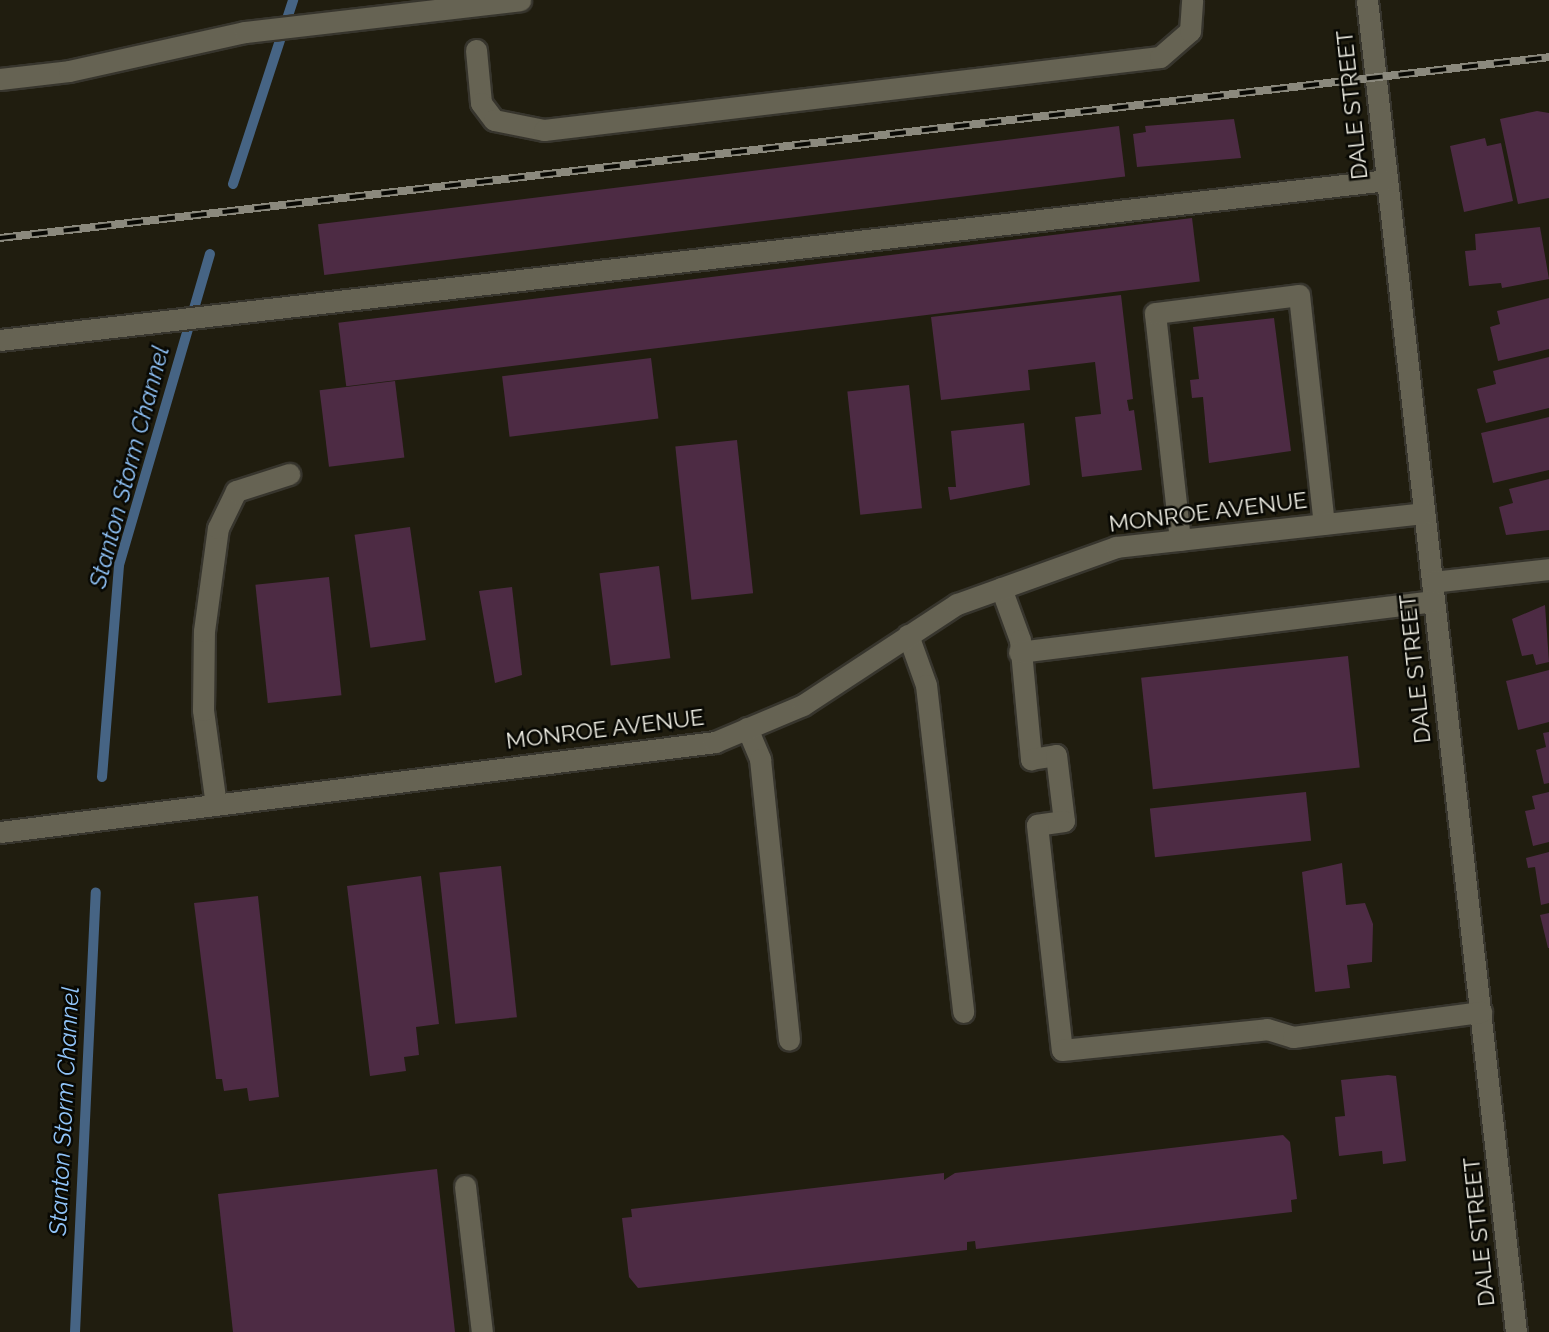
<!DOCTYPE html>
<html>
<head>
<meta charset="utf-8">
<style>
  body { margin:0 }
  #map { position:relative; width:1549px; height:1332px; overflow:hidden; background:#201d0f; font-family:Raleway,sans-serif }
  div>[style] { position:absolute }
  [style*='--x'] { left:calc(var(--x)*1px); top:calc(var(--y)*1px); width:calc(var(--w)*1px); rotate:calc(var(--a)*1deg) }
  .stream>* { height:10px; margin:-5px; padding:0 5px; transform-origin:5px; border-radius:5px; background:#466484 }
  .building>* { inset:0; background:#4d2b44; transform-origin:0 0 }
  .roads { filter:drop-shadow(2px 0 #37352d) drop-shadow(-2px 0 #37352d) drop-shadow(0 2px #37352d) drop-shadow(0 -2px #37352d) }
  .minor>* { height:21px; margin:-10.5px; padding:0 10.5px; transform-origin:10.5px; border-radius:10.5px; background:#666353 }
  .rail>* { height:8px; margin-top:-4px; transform-origin:0; background:repeating-linear-gradient(90deg,#080803 0 16px,#8b897d 0 32px); box-sizing:border-box; border-block:2px solid #8b897d }
  span { translate:-50% -50%; white-space:nowrap; text-align:center; line-height:1.15; -webkit-text-stroke:5px #080803; paint-order:stroke }
  .street-label { font-size:23px; color:#ecebe1 }
  .water-label { font-size:24px; color:#91c4f9; font-style:italic }
</style>
</head>
<body>
<div id="map">
  <div class="stream">
    <div style="--x:233;--y:184;--w:194;--a:-71.9"></div>
    <div style="--x:102;--y:777;--w:213;--a:-85.4"></div>
    <div style="--x:119;--y:565;--w:324;--a:-73.7"></div>
    <div style="--x:75;--y:1332;--w:440;--a:-87.3"></div>
  </div>
  <div class="building">
    <div style="clip-path:polygon(1537px 111px,1549px 113px,1549px 198px,1518px 204px,1500px 119px)"></div>
    <div style="clip-path:polygon(1234px 119px,1241px 158px,1137px 167px,1133px 134px,1146px 132px,1145px 126px)"></div>
    <div style="left:1119px;top:126px;width:51px;height:807px;rotate:83deg"></div>
    <div style="clip-path:polygon(1485px 138px,1487px 146px,1501px 143px,1513px 201px,1464px 212px,1450px 146px)"></div>
    <div style="left:1192px;top:218px;width:64px;height:860px;rotate:83deg"></div>
    <div style="clip-path:polygon(1540px 227px,1549px 279px,1502px 288px,1501px 283px,1469px 286px,1465px 251px,1476px 250px,1475px 234px)"></div>
    <div style="clip-path:polygon(1121px 295px,1133px 399px,1127px 400px,1129px 411px,1134px 410px,1142px 470px,1082px 477px,1075px 417px,1101px 414px,1095px 362px,1028px 370px,1030px 390px,941px 400px,931px 317px)"></div>
    <div style="clip-path:polygon(1549px 298px,1549px 349px,1498px 361px,1490px 327px,1500px 324px,1497px 311px)"></div>
    <div style="clip-path:polygon(1274px 318px,1291px 451px,1209px 463px,1203px 397px,1192px 398px,1190px 380px,1199px 379px,1193px 327px)"></div>
    <div style="clip-path:polygon(1549px 357px,1549px 408px,1486px 423px,1477px 389px,1496px 384px,1493px 371px)"></div>
    <div style="left:651px;top:358px;width:61px;height:150px;rotate:83deg"></div>
    <div style="left:395px;top:381px;width:77px;height:76px;rotate:83deg"></div>
    <div style="left:909px;top:385px;width:124px;height:62px;rotate:84deg"></div>
    <div style="clip-path:polygon(1549px 417px,1549px 470px,1493px 483px,1481px 433px)"></div>
    <div style="clip-path:polygon(1024px 423px,1030px 485px,950px 500px,948px 487px,956px 487px,951px 431px)"></div>
    <div style="left:737px;top:440px;width:154px;height:62px;rotate:84deg"></div>
    <div style="clip-path:polygon(1549px 479px,1549px 530px,1506px 535px,1499px 507px,1513px 503px,1509px 489px)"></div>
    <div style="left:410px;top:527px;width:114px;height:56px;rotate:82deg"></div>
    <div style="left:659px;top:566px;width:93px;height:60px;rotate:83deg"></div>
    <div style="left:329px;top:577px;width:119px;height:74px;rotate:84deg"></div>
    <div style="clip-path:polygon(512px 587px,522px 675px,495px 683px,479px 591px)"></div>
    <div style="clip-path:polygon(1545px 605px,1549px 662px,1536px 665px,1533px 654px,1522px 656px,1512px 619px)"></div>
    <div style="left:1348px;top:656px;width:112px;height:208px;rotate:84deg"></div>
    <div style="clip-path:polygon(1549px 670px,1549px 722px,1518px 730px,1506px 681px)"></div>
    <div style="clip-path:polygon(1549px 732px,1549px 783px,1544px 784px,1536px 750px,1546px 747px,1543px 733px)"></div>
    <div style="left:1306px;top:792px;width:49px;height:157px;rotate:84deg"></div>
    <div style="clip-path:polygon(1549px 792px,1549px 842px,1533px 846px,1525px 811px,1535px 809px,1532px 796px)"></div>
    <div style="clip-path:polygon(1549px 852px,1549px 903px,1541px 905px,1535px 867px,1528px 868px,1526px 858px)"></div>
    <div style="clip-path:polygon(1342px 863px,1346px 905px,1365px 903px,1373px 924px,1372px 962px,1347px 965px,1350px 988px,1315px 992px,1302px 872px)"></div>
    <div style="left:501px;top:866px;width:152px;height:62px;rotate:84deg"></div>
    <div style="clip-path:polygon(421px 876px,439px 1024px,416px 1027px,419px 1055px,404px 1057px,406px 1071px,370px 1076px,347px 886px)"></div>
    <div style="clip-path:polygon(258px 896px,279px 1097px,249px 1101px,247px 1088px,224px 1091px,222px 1079px,216px 1079px,194px 903px)"></div>
    <div style="clip-path:polygon(1549px 913px,1549px 948px,1548px 948px,1540px 915px)"></div>
    <div style="clip-path:polygon(1388px 1075px,1396px 1076px,1406px 1161px,1383px 1164px,1382px 1151px,1339px 1156px,1335px 1117px,1345px 1116px,1341px 1080px)"></div>
    <div style="clip-path:polygon(1283px 1135px,1290px 1142px,1297px 1199px,1291px 1200px,1292px 1212px,976px 1249px,975px 1241px,967px 1242px,967px 1250px,638px 1288px,629px 1277px,622px 1218px,632px 1217px,631px 1209px,944px 1173px,944px 1180px,955px 1173px)"></div>
    <div style="clip-path:polygon(437px 1169px,455px 1332px,233px 1332px,218px 1194px)"></div>
  </div>
  <div class="roads">
    <div class="minor">
      <div style="--x:1367;--y:0;--w:1340;--a:83.62"></div>
      <div style="--x:476;--y:50;--w:53;--a:84.6"></div>
      <div style="--x:481;--y:103;--w:21;--a:53"></div>
      <div style="--x:494;--y:120;--w:51;--a:11.3"></div>
      <div style="--x:544;--y:130;--w:620;--a:-6.76"></div>
      <div style="--x:1160;--y:57;--w:40;--a:-41"></div>
      <div style="--x:1190;--y:31;--w:31;--a:-86"></div>
      <div style="--x:0;--y:79;--w:69;--a:-6.6"></div>
      <div style="--x:69;--y:71;--w:180;--a:-12.5"></div>
      <div style="--x:245;--y:32;--w:277;--a:-6.6"></div>
      <div style="--x:0;--y:340;--w:1396;--a:-6.58"></div>
      <div style="--x:1180;--y:540;--w:228;--a:-96.3"></div>
      <div style="--x:1155;--y:313;--w:145;--a:-7.1"></div>
      <div style="--x:1299;--y:295;--w:230;--a:83.8"></div>
      <div style="--x:1432;--y:582;--w:118;--a:-6.3"></div>
      <div style="--x:1001;--y:588;--w:55;--a:69.9"></div>
      <div style="--x:1020;--y:640;--w:120;--a:84.7"></div>
      <div style="--x:1031;--y:759;--w:25;--a:-9"></div>
      <div style="--x:1056;--y:755;--w:66;--a:83.1"></div>
      <div style="--x:1064;--y:821;--w:27;--a:172"></div>
      <div style="--x:1037;--y:825;--w:226;--a:83.7"></div>
      <div style="--x:1062;--y:1050;--w:206;--a:-5.8"></div>
      <div style="--x:1267;--y:1029;--w:27;--a:17"></div>
      <div style="--x:1293;--y:1037;--w:190;--a:-7.6"></div>
      <div style="--x:908;--y:635;--w:53;--a:70.2"></div>
      <div style="--x:926;--y:685;--w:329;--a:83.5"></div>
      <div style="--x:1019;--y:652;--w:418;--a:-7"></div>
      <div style="--x:747;--y:728;--w:34;--a:67"></div>
      <div style="--x:760;--y:759;--w:282;--a:84.1"></div>
      <div style="--x:216;--y:805;--w:96;--a:-97.8"></div>
      <div style="--x:203;--y:710;--w:79;--a:-89.3"></div>
      <div style="--x:204;--y:631;--w:104;--a:-82.3"></div>
      <div style="--x:218;--y:528;--w:41;--a:-64.1"></div>
      <div style="--x:236;--y:491;--w:56;--a:-17.8"></div>
      <div style="--x:0;--y:832;--w:721;--a:-7.17"></div>
      <div style="--x:715;--y:742;--w:95;--a:-22.8"></div>
      <div style="--x:803;--y:705;--w:184;--a:-33.3"></div>
      <div style="--x:957;--y:604;--w:169;--a:-19.7"></div>
      <div style="--x:1116;--y:547;--w:310;--a:-6.3"></div>
      <div style="--x:465;--y:1186;--w:147;--a:83.4"></div>
    </div>
  </div>
  <div class="rail">
    <div style="--x:0;--y:238;--w:1560;--a:-6.66"></div>
  </div>
  <div class="street-label">
    <span style="left:1352px;top:105px;rotate:-96deg">DALE STREET</span>
    <span style="left:1208px;top:512px;rotate:-7deg">MONROE AVENUE</span>
    <span style="left:1415px;top:669px;rotate:-96deg">DALE STREET</span>
    <span style="left:605px;top:729px;rotate:-7deg">MONROE AVENUE</span>
    <span style="left:1479px;top:1232px;rotate:-96deg">DALE STREET</span>
  </div>
  <div class="water-label">
    <span style="left:129px;top:467px;rotate:-75deg">Stanton Storm Channel</span>
    <span style="left:64px;top:1111px;rotate:-87deg">Stanton Storm Channel</span>
  </div>
</div>
</body>
</html>
